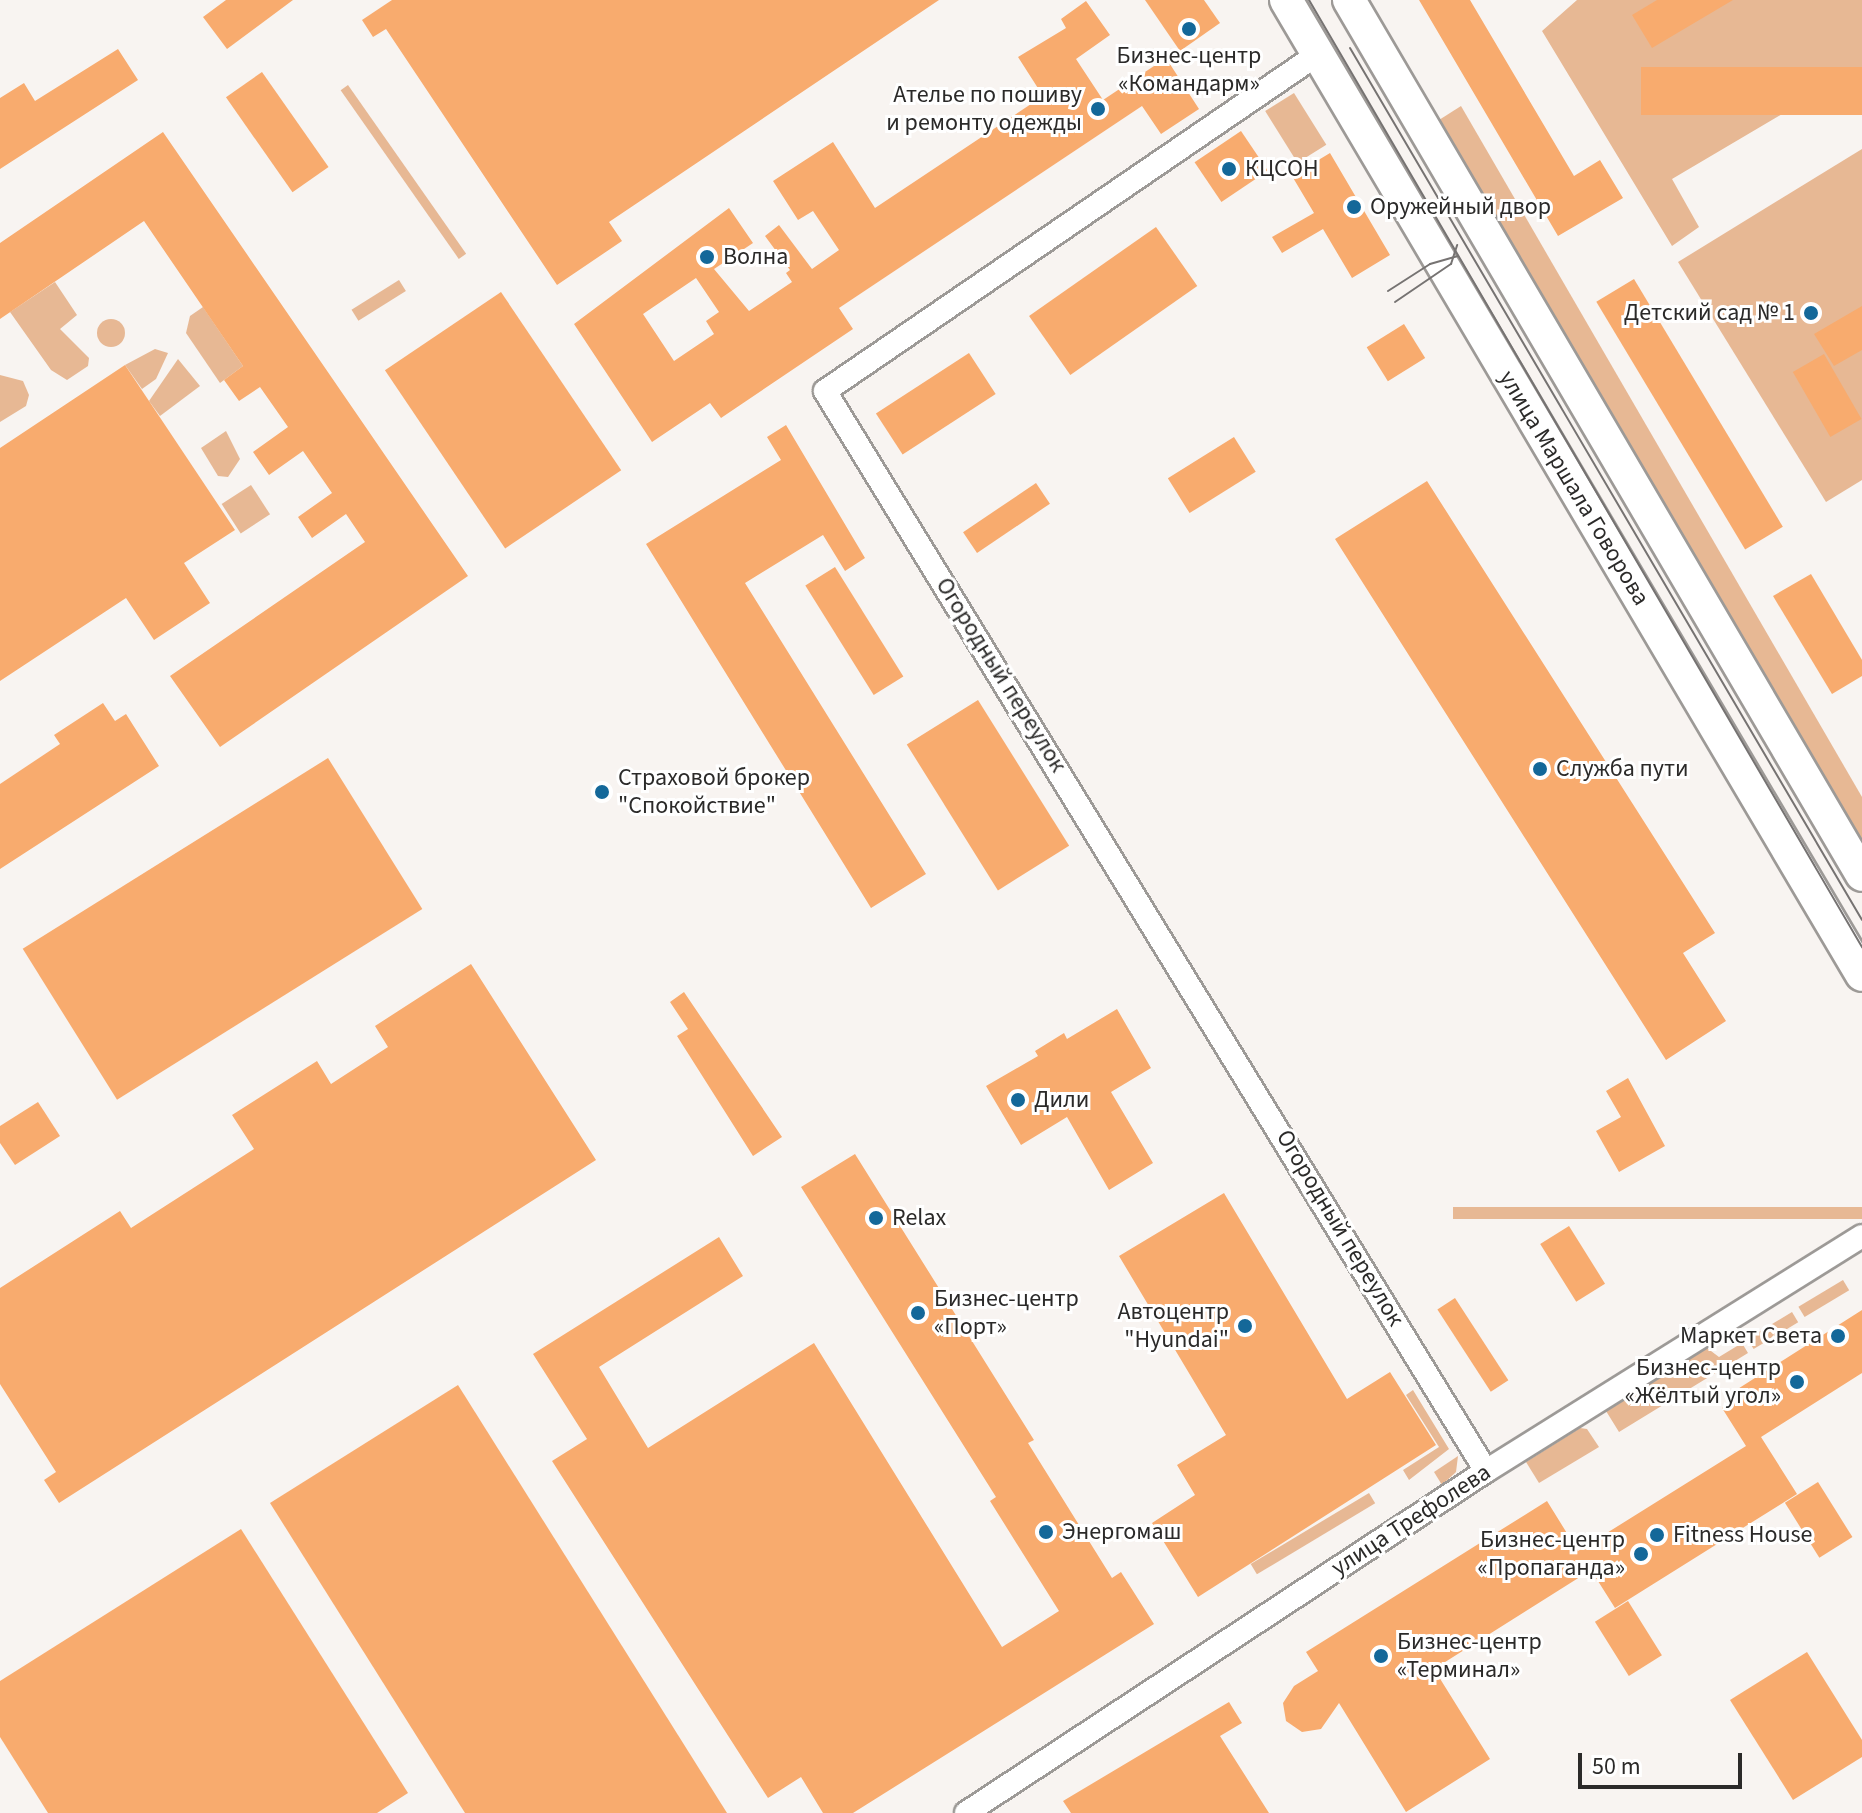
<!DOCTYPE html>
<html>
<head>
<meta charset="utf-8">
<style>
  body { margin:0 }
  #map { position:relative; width:1862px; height:1813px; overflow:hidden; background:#f8f4f1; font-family:"Source Sans 3",sans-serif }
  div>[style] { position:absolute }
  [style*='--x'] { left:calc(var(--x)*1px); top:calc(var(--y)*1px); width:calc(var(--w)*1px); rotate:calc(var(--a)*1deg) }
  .green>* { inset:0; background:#e7b894; transform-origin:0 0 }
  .round { border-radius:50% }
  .building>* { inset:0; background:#f8ab6e; transform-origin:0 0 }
  .roads { filter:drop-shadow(2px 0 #9d9a97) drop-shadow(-2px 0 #9d9a97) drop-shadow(0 2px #9d9a97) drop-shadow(0 -2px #9d9a97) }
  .street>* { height:22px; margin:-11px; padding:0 11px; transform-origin:11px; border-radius:11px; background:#fff }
  .secondary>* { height:32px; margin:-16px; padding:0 16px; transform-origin:16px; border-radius:16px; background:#fff }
  .tram>* { height:2px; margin:-1px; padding:0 1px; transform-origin:1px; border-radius:1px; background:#767372 }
  .dots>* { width:22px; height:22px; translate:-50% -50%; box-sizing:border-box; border:4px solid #fff; border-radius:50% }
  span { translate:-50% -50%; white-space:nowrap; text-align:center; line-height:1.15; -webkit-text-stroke:6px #fff; paint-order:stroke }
  .poi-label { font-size:24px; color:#2b2a29 }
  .right { translate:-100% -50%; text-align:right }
  .left { translate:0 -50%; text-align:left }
  .street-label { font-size:24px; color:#2b2a29 }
  .scale { position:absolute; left:1578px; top:1753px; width:164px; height:36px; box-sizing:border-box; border:4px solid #2b2a29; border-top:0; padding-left:10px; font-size:24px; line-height:28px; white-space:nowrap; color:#2b2a29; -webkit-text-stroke:6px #fff; paint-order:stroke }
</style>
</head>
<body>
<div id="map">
  <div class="green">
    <div style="clip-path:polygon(1577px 0,1862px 0,1862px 67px,1672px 179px,1699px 227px,1672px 246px,1542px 31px)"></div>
    <div style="left:348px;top:85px;width:206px;height:9px;rotate:55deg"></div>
    <div style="left:1294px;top:93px;width:61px;height:34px;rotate:58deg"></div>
    <div style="clip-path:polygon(1461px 106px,1862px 797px,1862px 842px,1439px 120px)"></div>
    <div style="clip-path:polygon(1862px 149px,1862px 480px,1826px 502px,1678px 262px)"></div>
    <div style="left:399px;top:280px;width:13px;height:56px;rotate:58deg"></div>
    <div style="clip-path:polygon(55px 282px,77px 315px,60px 329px,89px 358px,88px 366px,67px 380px,51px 370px,10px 312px)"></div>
    <div style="clip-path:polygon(203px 307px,243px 366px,220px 383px,186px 333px,190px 316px)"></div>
    <div class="round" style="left:97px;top:319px;width:28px;height:28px"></div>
    <div style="clip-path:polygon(155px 349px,168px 353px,156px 379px,142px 389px,125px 365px)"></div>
    <div style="clip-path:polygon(178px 359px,200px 386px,160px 416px,149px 401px)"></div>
    <div style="clip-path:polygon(0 375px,23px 381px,29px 395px,26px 406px,0 422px)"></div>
    <div style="clip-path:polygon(226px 431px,240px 459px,228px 477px,218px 476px,201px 448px)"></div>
    <div style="left:251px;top:485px;width:35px;height:35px;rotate:57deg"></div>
    <div style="left:1862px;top:1207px;width:12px;height:409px;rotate:90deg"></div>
    <div style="left:1843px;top:1280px;width:12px;height:52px;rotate:59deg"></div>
    <div style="left:1792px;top:1312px;width:12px;height:52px;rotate:59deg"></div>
    <div style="clip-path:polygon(1742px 1343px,1748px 1353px,1619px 1432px,1606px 1411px,1707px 1348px,1719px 1357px)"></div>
    <div style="clip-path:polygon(1413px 1390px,1449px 1449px,1409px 1480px,1403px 1470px,1439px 1447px,1406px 1395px)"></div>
    <div style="clip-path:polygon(1580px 1428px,1587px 1429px,1599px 1447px,1539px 1483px,1526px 1462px)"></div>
    <div style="clip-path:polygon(1458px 1456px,1456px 1472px,1442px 1485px,1434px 1472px)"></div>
    <div style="left:1369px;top:1493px;width:12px;height:138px;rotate:59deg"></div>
  </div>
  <div class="building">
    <div style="clip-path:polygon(226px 0,293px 0,227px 49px,203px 17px)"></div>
    <div style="clip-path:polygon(392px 0,939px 0,609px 222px,622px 241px,557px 285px,386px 29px,373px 37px,362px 20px)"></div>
    <div style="clip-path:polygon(1145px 0,1204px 0,1220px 23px,1180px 51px)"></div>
    <div style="clip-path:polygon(1419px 0,1470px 0,1574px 176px,1600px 160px,1623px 198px,1558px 236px)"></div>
    <div style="clip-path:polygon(1657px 0,1733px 0,1652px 48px,1632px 15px)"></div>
    <div style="clip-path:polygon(evenodd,1086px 1px,1110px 35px,1076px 59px,1103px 100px,1166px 58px,1199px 109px,1161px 134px,1142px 106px,839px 308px,853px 329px,721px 418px,710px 403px,652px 442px,574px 324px,729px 208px,753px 243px,714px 269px,749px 311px,792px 282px,786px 273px,790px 270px,765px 236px,779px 225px,812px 269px,839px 250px,813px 211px,798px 220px,773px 181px,833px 142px,875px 208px,1043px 96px,1018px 57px,1066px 28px,1061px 19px,1086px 1px,696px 278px,719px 312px,706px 321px,714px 334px,674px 361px,643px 314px,696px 278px)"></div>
    <div style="clip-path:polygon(118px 49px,138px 80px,0 169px,0 98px,24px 83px,35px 101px)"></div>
    <div style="left:1862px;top:67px;width:48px;height:221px;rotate:90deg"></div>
    <div style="left:262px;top:72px;width:116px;height:44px;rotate:55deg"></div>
    <div style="left:1241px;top:131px;width:48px;height:56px;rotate:56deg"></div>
    <div style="clip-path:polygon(163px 132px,468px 576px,220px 747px,170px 676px,365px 542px,346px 514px,312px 538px,298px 517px,332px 493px,303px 451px,269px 475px,253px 452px,288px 427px,260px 387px,239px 401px,224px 380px,243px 366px,144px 221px,0 319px,0 243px)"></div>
    <div style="clip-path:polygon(1330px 153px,1390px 255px,1352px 278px,1323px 229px,1282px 253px,1272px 237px,1314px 213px,1292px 176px)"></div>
    <div style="left:1156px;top:227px;width:72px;height:155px;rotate:55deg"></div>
    <div style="left:1634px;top:279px;width:289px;height:44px;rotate:59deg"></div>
    <div style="left:501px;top:292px;width:215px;height:140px;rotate:56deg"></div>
    <div style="clip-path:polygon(1862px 306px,1862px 350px,1834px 366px,1814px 334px)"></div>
    <div style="left:1404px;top:324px;width:40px;height:44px;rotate:58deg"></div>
    <div style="left:969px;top:353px;width:49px;height:111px;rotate:57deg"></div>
    <div style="left:1824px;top:354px;width:75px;height:36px;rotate:60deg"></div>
    <div style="clip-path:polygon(125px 365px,235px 530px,184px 563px,210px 603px,154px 640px,126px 598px,0 681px,0 448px)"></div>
    <div style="clip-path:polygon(786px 425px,865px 558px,845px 571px,823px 535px,745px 583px,926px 874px,871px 908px,646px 544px,781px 460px,767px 437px)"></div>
    <div style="left:1234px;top:437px;width:41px;height:78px;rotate:58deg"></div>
    <div style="clip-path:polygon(1427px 481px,1715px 933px,1683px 953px,1726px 1021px,1666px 1060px,1335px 539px)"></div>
    <div style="left:1036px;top:483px;width:25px;height:88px;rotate:56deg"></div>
    <div style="left:835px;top:567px;width:129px;height:35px;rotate:58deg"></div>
    <div style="clip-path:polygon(1811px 574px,1862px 660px,1862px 676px,1832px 694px,1773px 596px)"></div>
    <div style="left:978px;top:700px;width:172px;height:84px;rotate:58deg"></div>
    <div style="clip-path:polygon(103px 703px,115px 721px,126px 714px,159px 766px,0 869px,0 784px,60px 744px,54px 735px)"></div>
    <div style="left:328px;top:758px;width:178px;height:360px;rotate:58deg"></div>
    <div style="clip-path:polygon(471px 964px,596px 1160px,59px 1503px,44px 1480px,56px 1472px,0 1384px,0 1288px,120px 1211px,131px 1228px,254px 1149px,232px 1115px,317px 1061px,331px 1084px,388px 1047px,375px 1026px)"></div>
    <div style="clip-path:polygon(684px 992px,782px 1137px,753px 1156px,677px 1036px,688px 1029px,670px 1002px)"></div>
    <div style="clip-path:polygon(1117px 1009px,1151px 1068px,1111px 1092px,1153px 1163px,1109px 1190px,1067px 1117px,1021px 1145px,986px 1086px,1038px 1056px,1035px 1051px,1064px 1033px,1067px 1039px)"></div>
    <div style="clip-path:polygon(1628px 1078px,1665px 1146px,1619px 1172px,1596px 1131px,1621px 1117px,1606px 1091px)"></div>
    <div style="clip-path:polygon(38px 1102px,60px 1136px,15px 1165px,0 1143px,0 1126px)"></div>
    <div style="clip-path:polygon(855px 1154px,1034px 1440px,1028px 1443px,1112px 1578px,1121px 1572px,1154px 1624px,853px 1813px,823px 1813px,801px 1777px,768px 1798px,552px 1461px,587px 1439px,533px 1354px,719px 1237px,743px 1276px,599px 1367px,648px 1448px,814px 1343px,1002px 1647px,1059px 1611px,990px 1501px,996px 1497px,801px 1187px)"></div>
    <div style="clip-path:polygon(1224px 1193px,1347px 1399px,1390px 1372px,1436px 1445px,1198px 1597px,1152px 1523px,1195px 1495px,1177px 1465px,1226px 1435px,1119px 1256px)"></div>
    <div style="left:1569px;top:1226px;width:68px;height:34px;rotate:58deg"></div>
    <div style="left:1455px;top:1298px;width:98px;height:21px;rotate:57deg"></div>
    <div style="clip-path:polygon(1862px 1310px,1862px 1373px,1761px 1437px,1797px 1494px,1615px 1608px,1591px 1570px,1434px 1669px,1490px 1759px,1406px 1812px,1339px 1703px,1321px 1729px,1302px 1732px,1286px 1721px,1283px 1703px,1294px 1686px,1318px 1671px,1306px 1652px,1547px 1501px,1578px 1551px,1746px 1446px,1722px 1408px,1737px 1398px,1733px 1392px)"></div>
    <div style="clip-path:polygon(458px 1385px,727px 1813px,465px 1813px,270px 1503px)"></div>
    <div style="left:1818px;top:1482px;width:65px;height:39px;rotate:58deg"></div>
    <div style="clip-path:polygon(241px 1529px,408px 1793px,377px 1813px,48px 1813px,0 1737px,0 1681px)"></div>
    <div style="left:1628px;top:1601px;width:64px;height:39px;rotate:58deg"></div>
    <div style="clip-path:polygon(1807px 1652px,1862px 1740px,1862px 1757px,1793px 1800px,1730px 1700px)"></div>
    <div style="clip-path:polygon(1229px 1702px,1242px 1723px,1220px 1736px,1269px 1813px,1071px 1813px,1063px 1801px)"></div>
  </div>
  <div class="roads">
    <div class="street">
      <div style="--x:1318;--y:54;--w:597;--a:145.64"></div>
      <div style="--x:825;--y:391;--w:1266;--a:58.53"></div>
      <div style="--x:966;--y:1813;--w:622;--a:-33.33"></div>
      <div style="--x:1486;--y:1471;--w:443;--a:-32"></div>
    </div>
    <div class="secondary">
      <div style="--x:1286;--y:0;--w:1132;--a:59.43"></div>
      <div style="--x:1349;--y:0;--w:1014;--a:59.62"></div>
    </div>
  </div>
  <div class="tram">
    <div style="--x:1309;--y:0;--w:1097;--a:59.72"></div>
    <div style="--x:1350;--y:48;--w:1011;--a:59.58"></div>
    <div style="--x:1388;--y:291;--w:50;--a:-32.7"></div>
    <div style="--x:1430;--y:264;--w:29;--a:-16"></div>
    <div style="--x:1395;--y:302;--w:68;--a:-34.2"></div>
    <div style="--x:1451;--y:264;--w:20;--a:-72"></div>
  </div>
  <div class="dots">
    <div style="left:1189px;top:29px;background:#146899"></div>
    <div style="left:1098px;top:109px;background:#146899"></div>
    <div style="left:1229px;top:169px;background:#146899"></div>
    <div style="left:1354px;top:207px;background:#146899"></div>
    <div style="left:707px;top:257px;background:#146899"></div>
    <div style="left:1811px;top:313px;background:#146899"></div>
    <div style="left:1540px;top:769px;background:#146899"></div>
    <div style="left:602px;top:792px;background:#146899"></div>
    <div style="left:1018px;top:1100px;background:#146899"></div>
    <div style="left:876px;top:1218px;background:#146899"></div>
    <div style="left:918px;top:1313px;background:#146899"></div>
    <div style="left:1245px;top:1326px;background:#146899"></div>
    <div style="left:1838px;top:1336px;background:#146899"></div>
    <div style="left:1797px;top:1382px;background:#146899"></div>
    <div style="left:1046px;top:1532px;background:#146899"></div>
    <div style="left:1657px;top:1535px;background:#146899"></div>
    <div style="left:1641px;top:1554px;background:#146899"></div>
    <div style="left:1381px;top:1656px;background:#146899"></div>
  </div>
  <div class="poi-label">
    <span style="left:1189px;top:70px">Бизнес-центр<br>«Командарм»</span>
    <span class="right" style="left:1082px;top:109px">Ателье по пошиву<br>и ремонту одежды</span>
    <span class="left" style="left:1245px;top:169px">КЦСОН</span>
    <span class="left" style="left:1370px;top:207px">Оружейный двор</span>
    <span class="left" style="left:723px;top:257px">Волна</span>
    <span class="right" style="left:1795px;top:313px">Детский сад № 1</span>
    <span class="left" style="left:1556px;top:769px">Служба пути</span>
    <span class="left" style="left:618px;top:792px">Страховой брокер<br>"Спокойствие"</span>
    <span class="left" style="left:1034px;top:1100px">Дили</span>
    <span class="left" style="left:892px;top:1218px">Relax</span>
    <span class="left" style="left:934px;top:1313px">Бизнес-центр<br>«Порт»</span>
    <span class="right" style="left:1229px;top:1326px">Автоцентр<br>"Hyundai"</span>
    <span class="right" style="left:1822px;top:1336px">Маркет Света</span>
    <span class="right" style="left:1781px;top:1382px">Бизнес-центр<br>«Жёлтый угол»</span>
    <span class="left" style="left:1062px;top:1532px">Энергомаш</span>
    <span class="left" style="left:1673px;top:1535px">Fitness House</span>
    <span class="right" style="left:1625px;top:1554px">Бизнес-центр<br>«Пропаганда»</span>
    <span class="left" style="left:1397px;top:1656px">Бизнес-центр<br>«Терминал»</span>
  </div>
  <div class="street-label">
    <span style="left:1574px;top:488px;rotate:59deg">улица Маршала Говорова</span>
    <span style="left:1001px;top:675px;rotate:58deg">Огородный переулок</span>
    <span style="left:1340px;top:1228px;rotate:59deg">Огородный переулок</span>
    <span style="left:1411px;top:1520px;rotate:-33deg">улица Трефолева</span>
  </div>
  <div class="scale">50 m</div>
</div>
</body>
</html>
